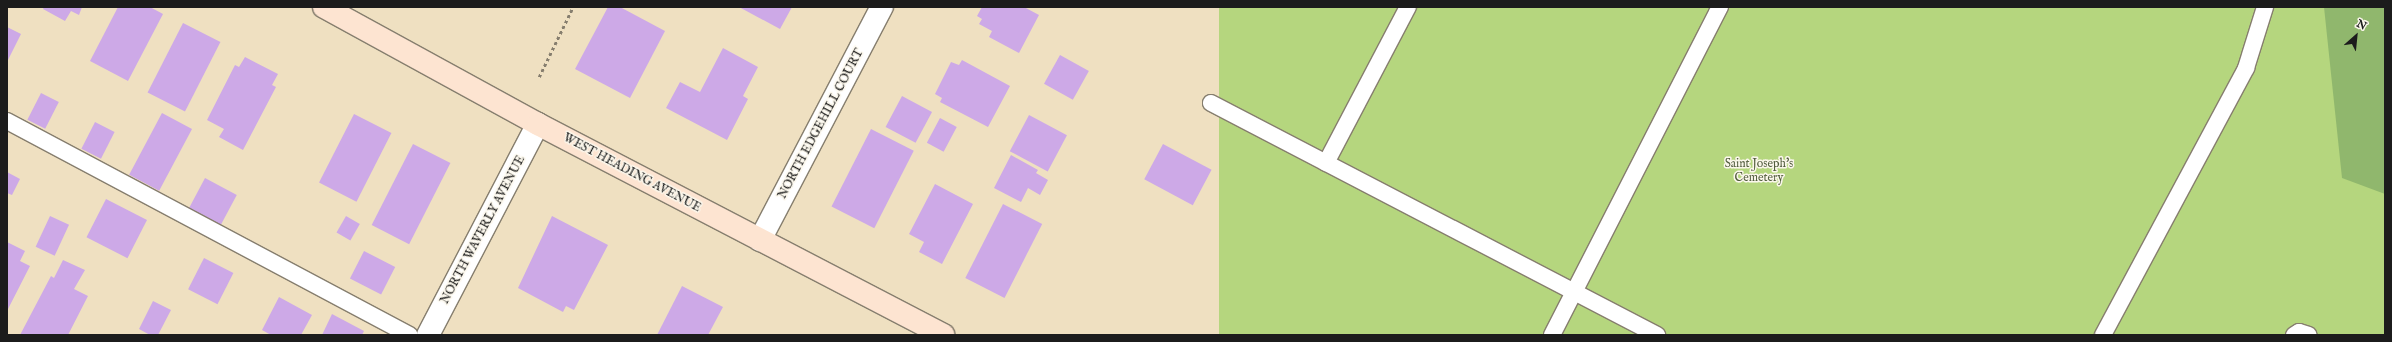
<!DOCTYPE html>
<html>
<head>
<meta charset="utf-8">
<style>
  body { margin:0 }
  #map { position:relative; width:2392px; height:342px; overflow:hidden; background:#efe0c1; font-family:"IM FELL English",serif }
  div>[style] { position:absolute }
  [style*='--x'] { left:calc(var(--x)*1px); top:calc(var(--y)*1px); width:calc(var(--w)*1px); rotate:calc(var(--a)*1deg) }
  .green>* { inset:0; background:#b5d67e; transform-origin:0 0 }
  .forest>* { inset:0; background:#90b76d }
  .building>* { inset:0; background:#cda9e7; transform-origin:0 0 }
  .path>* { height:2.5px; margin-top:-1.25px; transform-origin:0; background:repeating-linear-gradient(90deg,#867e6e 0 3px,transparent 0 6px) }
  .roads { filter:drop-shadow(1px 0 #867e6e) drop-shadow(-1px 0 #867e6e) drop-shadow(0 1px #867e6e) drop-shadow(0 -1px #867e6e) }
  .lane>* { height:16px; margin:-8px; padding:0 8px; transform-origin:8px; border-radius:8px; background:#fff }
  .street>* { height:22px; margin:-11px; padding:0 11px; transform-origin:11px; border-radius:11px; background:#fff }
  .secondary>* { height:22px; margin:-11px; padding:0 11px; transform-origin:11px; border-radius:11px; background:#fde4d1 }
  span { translate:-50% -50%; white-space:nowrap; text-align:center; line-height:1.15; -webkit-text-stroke:3px #fbf7ec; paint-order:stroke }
  .street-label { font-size:12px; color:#1c1c1c }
  .park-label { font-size:12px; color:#525d3e }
  .frame { position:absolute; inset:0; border:8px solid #1c1c1c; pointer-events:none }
  .north { position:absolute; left:2336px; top:16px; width:40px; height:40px; -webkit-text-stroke:3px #fbf7ec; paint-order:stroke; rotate:27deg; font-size:11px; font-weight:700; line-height:16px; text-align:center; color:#1c1c1c }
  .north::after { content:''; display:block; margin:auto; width:14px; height:18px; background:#1c1c1c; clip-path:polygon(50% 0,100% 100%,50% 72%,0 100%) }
</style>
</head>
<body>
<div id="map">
  <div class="green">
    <div style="left:1219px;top:7px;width:1166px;height:370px"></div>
  </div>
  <div class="forest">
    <div style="clip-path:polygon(2324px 7px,2385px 7px,2385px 194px,2342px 178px)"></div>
  </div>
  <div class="building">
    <div style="clip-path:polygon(44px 7px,82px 7px,79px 15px,71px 11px,65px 21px,43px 9px)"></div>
    <div style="clip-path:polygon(118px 7px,150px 7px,163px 14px,128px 81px,90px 61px)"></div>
    <div style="clip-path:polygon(608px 7px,620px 7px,665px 31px,630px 98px,575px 69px)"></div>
    <div style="clip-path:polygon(739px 7px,792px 7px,780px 29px)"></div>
    <div style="clip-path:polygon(982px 7px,1024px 7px,1039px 15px,1019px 53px,989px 37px,992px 31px,979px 24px,982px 19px,977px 16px)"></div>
    <div style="left:183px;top:23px;width:42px;height:78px;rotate:27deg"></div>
    <div style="clip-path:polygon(7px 27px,21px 34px,7px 62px)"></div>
    <div style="clip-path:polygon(723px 48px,758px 67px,743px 96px,748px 99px,727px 140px,666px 108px,680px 82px,700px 92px)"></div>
    <div style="left:1060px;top:55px;width:33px;height:33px;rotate:29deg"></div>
    <div style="clip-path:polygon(245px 57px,278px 74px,272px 85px,276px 87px,243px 150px,219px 137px,224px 129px,207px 120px,235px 65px,239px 67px)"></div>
    <div style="clip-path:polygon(962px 60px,1010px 86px,988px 127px,940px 102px,942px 98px,935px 94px,951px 62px,959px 65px)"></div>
    <div style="left:41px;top:93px;width:20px;height:30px;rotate:27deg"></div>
    <div style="left:902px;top:96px;width:34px;height:35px;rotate:28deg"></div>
    <div style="left:162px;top:113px;width:34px;height:70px;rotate:28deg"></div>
    <div style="left:354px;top:114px;width:42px;height:77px;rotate:27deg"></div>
    <div style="left:1029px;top:115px;width:43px;height:41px;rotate:28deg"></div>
    <div style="left:940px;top:118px;width:19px;height:28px;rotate:28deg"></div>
    <div style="left:95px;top:122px;width:22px;height:30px;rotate:27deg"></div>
    <div style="left:871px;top:129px;width:48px;height:87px;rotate:27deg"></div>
    <div style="left:413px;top:144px;width:42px;height:91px;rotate:27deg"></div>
    <div style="left:1163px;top:144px;width:55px;height:40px;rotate:28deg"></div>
    <div style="clip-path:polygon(1011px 155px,1038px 170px,1036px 173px,1048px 180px,1040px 195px,1028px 188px,1021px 202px,994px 188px)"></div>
    <div style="clip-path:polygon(7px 172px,20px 179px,12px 195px,7px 193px)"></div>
    <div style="left:205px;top:178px;width:36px;height:35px;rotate:28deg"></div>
    <div style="clip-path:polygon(935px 184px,973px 204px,942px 264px,919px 252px,924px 242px,909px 234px)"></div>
    <div style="left:106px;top:199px;width:46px;height:43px;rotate:27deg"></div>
    <div style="left:1003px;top:204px;width:44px;height:83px;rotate:27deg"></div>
    <div style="left:50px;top:216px;width:21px;height:34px;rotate:25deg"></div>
    <div style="left:346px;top:216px;width:16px;height:19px;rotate:30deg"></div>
    <div style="clip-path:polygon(552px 216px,608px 245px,574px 310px,566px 306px,563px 312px,518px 288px)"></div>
    <div style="clip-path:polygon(7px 242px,25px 251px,20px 261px,30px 266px,7px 311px)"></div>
    <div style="left:364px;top:251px;width:35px;height:31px;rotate:27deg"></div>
    <div style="left:204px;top:258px;width:33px;height:35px;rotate:27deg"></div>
    <div style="clip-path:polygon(63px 260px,85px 270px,74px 289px,88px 296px,68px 335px,20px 335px,51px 276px,54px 278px)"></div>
    <div style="clip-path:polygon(682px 286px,723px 307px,708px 335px,657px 335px)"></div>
    <div style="clip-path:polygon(279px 297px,312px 315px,301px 335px,271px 335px,262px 330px)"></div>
    <div style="clip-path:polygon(153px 301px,171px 310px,158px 335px,150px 335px,139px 329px)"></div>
    <div style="clip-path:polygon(332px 314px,364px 331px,362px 335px,322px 335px)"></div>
  </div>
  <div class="path">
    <div style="--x:539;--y:77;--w:78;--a:-64.1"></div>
  </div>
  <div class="roads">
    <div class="lane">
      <div style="--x:1211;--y:103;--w:503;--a:27.48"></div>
      <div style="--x:7;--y:121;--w:456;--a:28"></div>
      <div style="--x:1326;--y:163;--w:176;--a:-62.3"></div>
      <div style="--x:1552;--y:335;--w:369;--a:-62.9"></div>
      <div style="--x:2103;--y:335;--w:303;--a:-61.8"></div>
      <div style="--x:2246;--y:68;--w:64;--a:-72.7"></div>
      <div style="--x:2294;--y:335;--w:6;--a:-31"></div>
      <div style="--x:2299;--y:332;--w:10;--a:17"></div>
    </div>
    <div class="street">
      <div style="--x:760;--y:240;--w:263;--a:-62.4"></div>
      <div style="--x:428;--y:335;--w:238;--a:-62.5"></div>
    </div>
    <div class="secondary">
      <div style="--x:324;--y:7;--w:244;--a:28.7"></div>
      <div style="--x:538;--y:124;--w:457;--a:27.5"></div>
    </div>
  </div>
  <div class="street-label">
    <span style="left:821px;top:124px;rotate:-62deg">NORTH EDGEHILL COURT</span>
    <span style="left:632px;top:173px;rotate:28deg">WEST HEADING AVENUE</span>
    <span style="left:483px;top:230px;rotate:-62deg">NORTH WAVERLY AVENUE</span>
  </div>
  <div class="park-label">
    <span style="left:1759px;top:171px">Saint Joseph's<br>Cemetery</span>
  </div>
  <div class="frame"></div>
  <div class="north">N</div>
</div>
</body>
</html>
